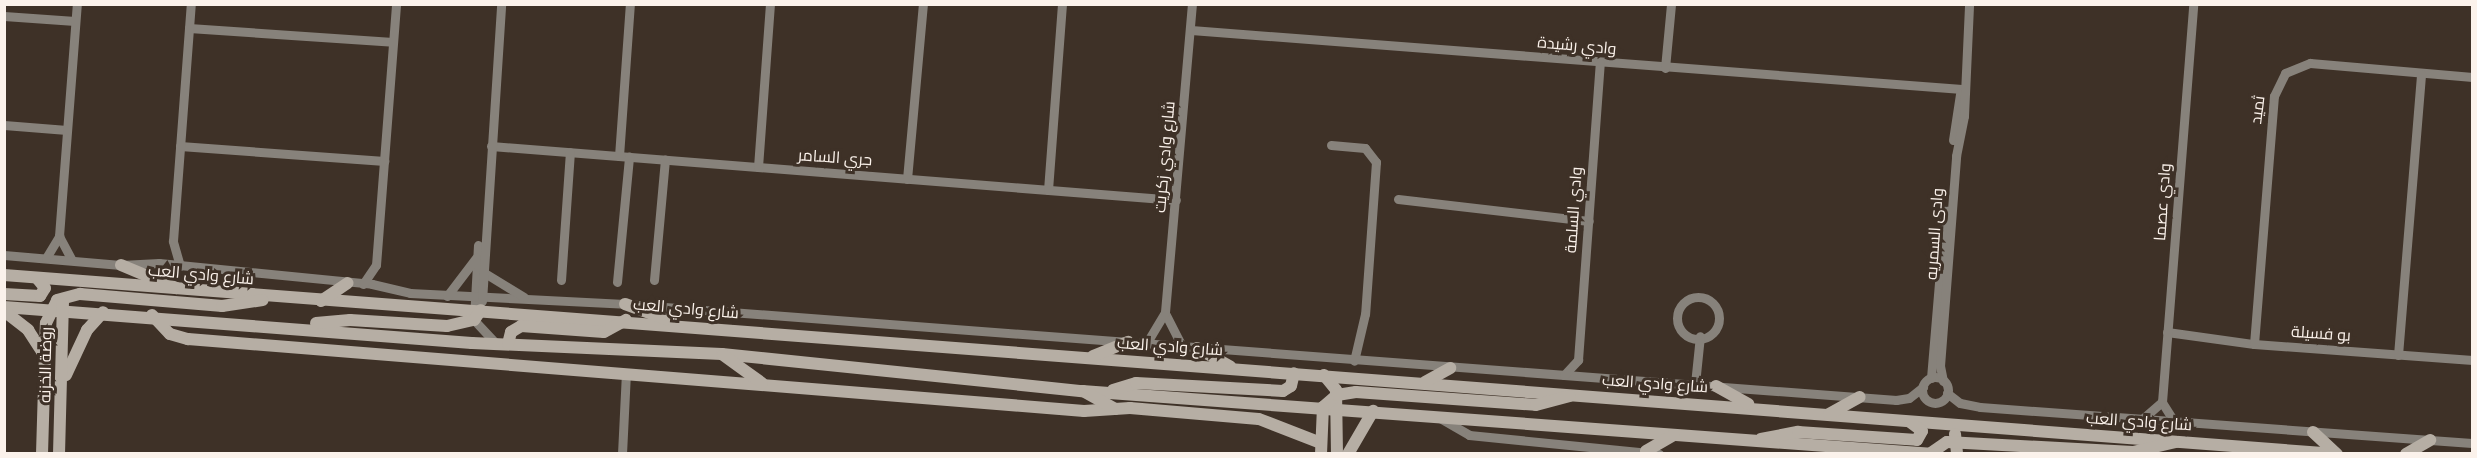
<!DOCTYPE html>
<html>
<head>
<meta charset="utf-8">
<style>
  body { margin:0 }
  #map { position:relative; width:2477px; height:458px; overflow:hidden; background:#3e3127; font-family:"Nunito Sans",Cairo,sans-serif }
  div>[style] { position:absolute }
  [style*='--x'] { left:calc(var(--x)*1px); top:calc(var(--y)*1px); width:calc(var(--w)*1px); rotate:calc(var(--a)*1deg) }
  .street>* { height:9px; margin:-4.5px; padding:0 4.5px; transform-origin:4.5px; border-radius:4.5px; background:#87827b }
  .street>.ring { margin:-4.5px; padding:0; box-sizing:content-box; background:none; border:9px solid #87827b; border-radius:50% }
  .secondary>* { height:12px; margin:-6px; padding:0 6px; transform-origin:6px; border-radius:6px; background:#b6aea4 }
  span { translate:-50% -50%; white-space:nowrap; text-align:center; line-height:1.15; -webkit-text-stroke:6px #3e3127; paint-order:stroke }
  .street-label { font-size:16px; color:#fbf2eb }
  .frame { position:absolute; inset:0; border:6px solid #fbf2eb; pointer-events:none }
</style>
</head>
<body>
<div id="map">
  <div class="street">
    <div style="--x:4;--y:16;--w:71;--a:4"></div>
    <div style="--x:189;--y:28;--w:204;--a:3.9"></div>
    <div style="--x:1191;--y:30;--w:773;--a:4.38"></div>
    <div style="--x:1665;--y:68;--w:64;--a:-84.6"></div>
    <div style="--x:4;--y:125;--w:63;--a:4.5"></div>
    <div style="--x:1953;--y:140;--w:47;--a:-81.3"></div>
    <div style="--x:1331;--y:145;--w:34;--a:5"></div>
    <div style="--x:1365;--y:148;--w:18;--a:52"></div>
    <div style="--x:1376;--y:162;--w:152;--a:94.1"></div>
    <div style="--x:1365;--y:314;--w:48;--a:103.2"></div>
    <div style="--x:180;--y:146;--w:205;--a:4.2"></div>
    <div style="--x:491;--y:146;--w:687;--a:4.51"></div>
    <div style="--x:619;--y:156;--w:152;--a:-85.9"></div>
    <div style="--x:758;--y:167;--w:163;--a:-85.8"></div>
    <div style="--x:907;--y:179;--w:176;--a:-84.8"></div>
    <div style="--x:1048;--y:190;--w:187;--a:-85.7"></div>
    <div style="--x:1398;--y:199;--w:192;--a:6.6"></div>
    <div style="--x:59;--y:236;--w:27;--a:62"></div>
    <div style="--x:478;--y:245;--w:75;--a:93.1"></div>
    <div style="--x:474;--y:320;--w:33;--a:47"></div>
    <div style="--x:4;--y:255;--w:117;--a:4.9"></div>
    <div style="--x:121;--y:265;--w:38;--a:-3"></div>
    <div style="--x:159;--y:263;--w:214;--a:5.6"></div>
    <div style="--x:372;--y:284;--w:39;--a:13"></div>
    <div style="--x:410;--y:293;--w:215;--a:2.9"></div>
    <div style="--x:625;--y:304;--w:1275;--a:4.32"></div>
    <div style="--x:1896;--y:400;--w:13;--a:-9"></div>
    <div style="--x:1909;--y:398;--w:18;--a:-38"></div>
    <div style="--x:46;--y:258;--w:26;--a:-59"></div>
    <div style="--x:59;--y:236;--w:233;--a:-85.6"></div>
    <div style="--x:180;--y:266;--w:26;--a:-106"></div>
    <div style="--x:173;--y:241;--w:238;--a:-85.7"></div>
    <div style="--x:483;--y:272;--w:48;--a:31.4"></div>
    <div style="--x:561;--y:280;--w:128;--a:-86"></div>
    <div style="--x:654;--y:280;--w:121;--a:-84.8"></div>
    <div style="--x:617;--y:282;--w:126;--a:-84.5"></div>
    <div style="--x:363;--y:284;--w:23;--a:-56"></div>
    <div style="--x:376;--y:265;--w:262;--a:-85.6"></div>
    <div style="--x:447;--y:296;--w:48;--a:-52.7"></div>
    <div class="ring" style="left:1677px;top:297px;width:33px;height:33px"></div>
    <div style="--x:482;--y:301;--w:298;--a:-86.3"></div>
    <div style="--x:1166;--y:315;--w:36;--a:63"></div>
    <div style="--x:2167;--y:332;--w:88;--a:7.9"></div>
    <div style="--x:2254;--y:344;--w:219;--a:4.2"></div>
    <div style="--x:1146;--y:344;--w:37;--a:-59"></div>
    <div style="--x:1165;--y:312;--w:309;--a:-85"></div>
    <div style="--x:2254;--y:344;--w:249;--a:-85.4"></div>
    <div style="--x:2274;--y:96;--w:25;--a:-64"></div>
    <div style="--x:2285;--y:73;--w:27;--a:-22"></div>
    <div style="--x:2310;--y:63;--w:163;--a:4.9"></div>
    <div style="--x:2398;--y:355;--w:282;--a:-85.3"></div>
    <div style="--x:1564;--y:375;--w:21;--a:-47"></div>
    <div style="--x:1578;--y:360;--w:298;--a:-85.8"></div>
    <div class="ring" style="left:1922px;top:377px;width:17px;height:17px"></div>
    <div style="--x:1931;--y:378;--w:169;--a:-85.2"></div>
    <div style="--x:1943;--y:381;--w:15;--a:-101"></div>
    <div style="--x:1940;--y:366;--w:211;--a:-85.6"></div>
    <div style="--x:1956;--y:156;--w:41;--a:-78.7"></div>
    <div style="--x:1964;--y:116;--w:112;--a:-87.4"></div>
    <div style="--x:1695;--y:384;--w:48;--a:-84.1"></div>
    <div style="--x:1947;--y:393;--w:16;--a:38"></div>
    <div style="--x:1960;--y:403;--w:20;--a:11"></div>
    <div style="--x:1980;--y:407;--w:493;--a:4.2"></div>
    <div style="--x:1440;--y:418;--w:34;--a:30"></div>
    <div style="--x:1469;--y:435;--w:191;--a:5.7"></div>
    <div style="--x:2140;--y:421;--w:29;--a:-41"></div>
    <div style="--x:2175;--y:423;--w:25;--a:-122"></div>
    <div style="--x:2162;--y:402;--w:399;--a:-85.5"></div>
    <div style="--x:622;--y:454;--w:81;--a:-87.2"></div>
  </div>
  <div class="secondary">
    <div style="--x:121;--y:265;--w:60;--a:22.7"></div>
    <div style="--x:4;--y:275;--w:2336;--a:4.39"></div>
    <div style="--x:4;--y:294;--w:36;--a:3"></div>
    <div style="--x:40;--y:296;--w:9;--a:-58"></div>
    <div style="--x:45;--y:288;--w:13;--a:-129"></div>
    <div style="--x:321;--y:301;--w:32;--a:-34"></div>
    <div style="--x:625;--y:304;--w:44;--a:20.1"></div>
    <div style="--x:4;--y:307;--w:469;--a:4.4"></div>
    <div style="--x:472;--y:343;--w:250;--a:2.5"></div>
    <div style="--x:722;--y:354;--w:362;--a:5.9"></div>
    <div style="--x:1082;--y:391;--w:854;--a:4.23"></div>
    <div style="--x:4;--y:311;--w:31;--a:38"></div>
    <div style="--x:28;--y:330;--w:31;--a:57"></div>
    <div style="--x:152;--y:315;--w:26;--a:47"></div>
    <div style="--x:170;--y:334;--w:19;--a:16"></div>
    <div style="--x:188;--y:339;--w:899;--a:4.59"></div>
    <div style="--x:1084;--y:411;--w:46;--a:-3.7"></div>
    <div style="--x:1130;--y:408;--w:129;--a:4.9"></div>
    <div style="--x:1259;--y:419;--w:66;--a:21.2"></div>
    <div style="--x:316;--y:323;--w:34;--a:-5"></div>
    <div style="--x:350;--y:320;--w:97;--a:3.5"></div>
    <div style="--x:447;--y:326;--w:28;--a:-13"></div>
    <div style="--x:474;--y:320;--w:12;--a:-55"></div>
    <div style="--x:508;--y:344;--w:12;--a:-76"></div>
    <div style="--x:511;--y:332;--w:12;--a:-31"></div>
    <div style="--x:521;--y:326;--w:83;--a:4.1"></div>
    <div style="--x:604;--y:332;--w:25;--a:-29"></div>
    <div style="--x:1197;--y:348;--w:38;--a:29"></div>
    <div style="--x:723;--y:355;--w:48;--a:35.7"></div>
    <div style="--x:1093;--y:356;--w:38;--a:-22"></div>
    <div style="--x:66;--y:375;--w:50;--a:-65"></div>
    <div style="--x:87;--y:330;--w:24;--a:-48"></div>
    <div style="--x:1324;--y:375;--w:19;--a:51"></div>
    <div style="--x:1336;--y:390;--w:64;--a:89.1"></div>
    <div style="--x:1425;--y:382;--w:29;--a:-29"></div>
    <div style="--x:1716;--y:386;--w:37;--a:29"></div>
    <div style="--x:1113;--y:390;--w:24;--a:-17"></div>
    <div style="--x:1136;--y:383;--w:147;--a:3.1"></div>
    <div style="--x:1283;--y:391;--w:9;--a:-32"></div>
    <div style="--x:1291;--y:386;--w:13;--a:-77"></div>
    <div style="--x:1083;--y:391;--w:37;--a:29"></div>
    <div style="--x:1323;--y:407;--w:18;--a:-41"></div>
    <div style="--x:1337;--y:395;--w:19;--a:-9"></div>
    <div style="--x:1356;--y:392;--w:180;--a:4.1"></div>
    <div style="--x:1536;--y:405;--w:35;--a:-15"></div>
    <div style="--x:1829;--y:414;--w:35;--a:-29"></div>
    <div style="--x:2313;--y:432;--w:33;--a:43"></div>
    <div style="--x:1955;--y:434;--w:20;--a:84"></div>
    <div style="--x:1761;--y:439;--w:38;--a:-11"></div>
    <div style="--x:1798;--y:432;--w:119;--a:3.8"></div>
    <div style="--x:1917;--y:440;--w:10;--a:-61"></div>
    <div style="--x:1922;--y:431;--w:15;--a:-143"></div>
    <div style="--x:1646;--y:451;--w:32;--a:-30"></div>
    <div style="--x:1931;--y:453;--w:19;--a:-35"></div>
    <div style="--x:1947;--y:442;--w:186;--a:3.1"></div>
    <div style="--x:2133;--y:452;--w:44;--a:-13.1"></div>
    <div style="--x:42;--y:454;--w:131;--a:-88.3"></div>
    <div style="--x:46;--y:323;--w:25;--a:-64"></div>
    <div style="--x:57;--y:300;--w:24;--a:-15"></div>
    <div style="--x:80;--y:294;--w:143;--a:4.8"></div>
    <div style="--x:222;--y:306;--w:41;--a:-8.3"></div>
    <div style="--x:59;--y:454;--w:152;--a:-88.5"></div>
    <div style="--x:1321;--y:454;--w:47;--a:-87.6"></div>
    <div style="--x:1348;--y:454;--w:50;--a:-59.8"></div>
    <div style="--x:2406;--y:454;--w:28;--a:-30"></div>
  </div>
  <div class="street-label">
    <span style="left:1577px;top:46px;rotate:5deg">وادي رشيدة</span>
    <span style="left:2258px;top:110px;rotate:-83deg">ثميد</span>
    <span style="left:1165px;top:157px;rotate:-85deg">شارع وادي زكريت</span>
    <span style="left:835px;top:158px;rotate:4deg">جري السامر</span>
    <span style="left:2163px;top:202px;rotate:-86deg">وادي عصما</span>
    <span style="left:1574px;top:210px;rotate:-86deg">وادي السلمة</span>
    <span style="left:1935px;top:234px;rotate:-86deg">وادى السمريه</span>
    <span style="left:201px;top:275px;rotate:5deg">شارع وادي العب</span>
    <span style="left:686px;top:309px;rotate:5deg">شارع وادي العب</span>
    <span style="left:2321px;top:334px;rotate:4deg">بو فسيلة</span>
    <span style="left:1170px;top:347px;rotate:4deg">شارع وادي العب</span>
    <span style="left:46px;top:365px;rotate:-89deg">روضة الخزنه</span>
    <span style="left:1655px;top:384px;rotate:4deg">شارع وادي العب</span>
    <span style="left:2139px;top:422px;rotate:4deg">شارع وادي العب</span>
  </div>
  <div class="frame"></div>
</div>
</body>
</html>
